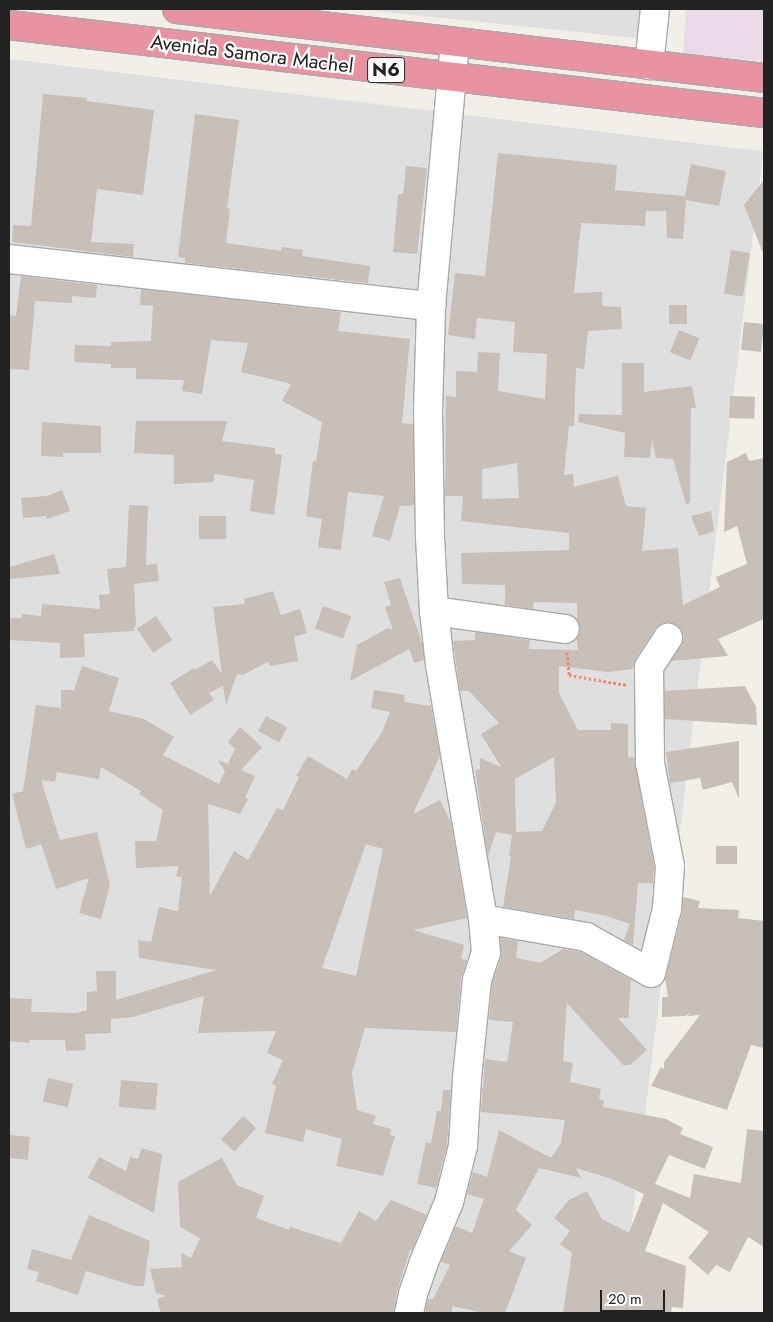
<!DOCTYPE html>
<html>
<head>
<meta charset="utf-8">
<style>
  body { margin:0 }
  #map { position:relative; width:773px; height:1322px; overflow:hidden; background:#f2efe9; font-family:Jost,sans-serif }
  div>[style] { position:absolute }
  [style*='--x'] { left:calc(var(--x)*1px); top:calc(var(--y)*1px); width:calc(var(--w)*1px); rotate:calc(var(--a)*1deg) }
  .residential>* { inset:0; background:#e0dfdf; transform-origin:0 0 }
  .industrial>* { inset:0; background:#ebdbe8 }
  .building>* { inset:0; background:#c7bfb8; transform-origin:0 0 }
  .path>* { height:3px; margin-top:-1.5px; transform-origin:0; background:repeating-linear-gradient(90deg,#fa8072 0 2.5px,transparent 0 5px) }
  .roads { filter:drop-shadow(1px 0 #a9a9a9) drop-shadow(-1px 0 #a9a9a9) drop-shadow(0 1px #a9a9a9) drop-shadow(0 -1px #a9a9a9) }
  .minor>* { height:28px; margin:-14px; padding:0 14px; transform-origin:14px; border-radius:14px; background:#fff }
  .highway>* { height:28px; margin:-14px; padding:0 14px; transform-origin:14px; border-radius:14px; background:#e892a2 }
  span { translate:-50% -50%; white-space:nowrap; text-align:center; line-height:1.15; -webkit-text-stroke:4.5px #fff; paint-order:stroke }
  .shield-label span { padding:1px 4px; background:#fff; border:1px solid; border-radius:4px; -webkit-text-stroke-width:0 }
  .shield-label { font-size:19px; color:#222; font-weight:700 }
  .street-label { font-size:20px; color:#222 }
  .frame { position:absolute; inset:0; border:10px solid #222; pointer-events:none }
  .scale { position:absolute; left:600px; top:1290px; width:65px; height:22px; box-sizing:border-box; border:2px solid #222; border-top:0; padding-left:6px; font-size:15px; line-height:18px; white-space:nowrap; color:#222; -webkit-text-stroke:4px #fff; paint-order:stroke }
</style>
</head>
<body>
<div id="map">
  <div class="residential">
    <div style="clip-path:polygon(357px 9px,648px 9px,644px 39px)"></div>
    <div style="left:9px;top:59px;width:760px;height:1254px;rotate:7deg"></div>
  </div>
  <div class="industrial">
    <div style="clip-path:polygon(686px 9px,764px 9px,764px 61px,683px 54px)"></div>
  </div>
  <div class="building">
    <div style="clip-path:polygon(43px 94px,87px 98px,87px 101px,154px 110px,143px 195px,97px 189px,91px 242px,134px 244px,133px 257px,12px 242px,13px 225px,31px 226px)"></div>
    <div style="clip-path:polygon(195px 114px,239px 120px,227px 208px,230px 209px,226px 243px,281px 251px,282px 247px,303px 250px,302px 256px,370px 266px,368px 283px,185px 263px,185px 258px,178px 257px)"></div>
    <div style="clip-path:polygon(evenodd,498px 153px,617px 165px,615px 190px,685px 196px,691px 164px,726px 171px,719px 206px,686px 200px,683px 239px,667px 238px,666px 211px,646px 211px,645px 226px,581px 223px,574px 293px,602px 292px,602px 306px,621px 307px,622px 329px,588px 331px,584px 369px,576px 368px,574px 426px,569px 426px,564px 475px,573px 474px,574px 487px,618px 476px,626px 506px,646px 508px,642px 551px,678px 548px,683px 605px,720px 587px,716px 577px,747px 564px,737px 526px,724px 532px,727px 462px,746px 453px,749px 461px,764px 458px,764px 619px,718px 639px,728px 656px,671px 661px,684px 638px,682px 631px,677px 625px,668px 622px,661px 624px,655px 629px,636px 658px,633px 669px,608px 672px,559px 666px,559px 693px,578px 730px,611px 730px,611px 723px,628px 724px,628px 758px,634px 757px,654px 866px,653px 883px,638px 883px,633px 945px,624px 940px,630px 924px,607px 916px,575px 910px,574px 919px,503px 907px,511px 856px,509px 856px,512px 835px,496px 832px,488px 857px,475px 770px,480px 769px,480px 758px,501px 767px,481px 734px,499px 723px,469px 691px,460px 691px,453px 641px,475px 640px,475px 632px,530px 640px,529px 649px,578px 650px,577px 638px,580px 631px,577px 620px,577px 603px,534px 602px,533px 609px,505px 605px,505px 585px,462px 584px,461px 553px,569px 550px,569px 533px,461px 521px,463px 496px,445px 496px,446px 396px,456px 397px,456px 371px,477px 372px,478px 352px,500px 353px,498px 391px,545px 399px,547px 354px,513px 352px,515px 322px,477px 318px,475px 339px,448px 335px,455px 273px,485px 276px,498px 153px,517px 463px,519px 498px,482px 499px,482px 469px,517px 463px,498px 153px,554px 757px,556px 803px,542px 831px,516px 832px,515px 779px,554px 757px)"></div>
    <div style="clip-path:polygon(406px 166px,427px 168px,417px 254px,393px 252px,398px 194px,403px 194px)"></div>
    <div style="clip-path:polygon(764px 180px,764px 252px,763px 253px,744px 205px)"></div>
    <div style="left:731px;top:250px;width:19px;height:44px;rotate:9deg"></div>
    <div style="clip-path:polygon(21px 276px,97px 285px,96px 298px,72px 296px,72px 303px,35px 301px,29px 370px,9px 369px,9px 315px,16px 316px)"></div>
    <div style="clip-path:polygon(141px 289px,341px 312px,338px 331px,410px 339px,402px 423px,413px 424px,414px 505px,400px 506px,390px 541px,372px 536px,384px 496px,348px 492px,341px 550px,318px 547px,322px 519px,306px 516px,313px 461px,316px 462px,322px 422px,282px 401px,291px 384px,241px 372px,248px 343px,211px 340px,202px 394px,182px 391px,184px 380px,136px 379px,136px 368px,111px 368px,111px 364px,74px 362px,75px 345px,111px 346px,111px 342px,151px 341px,153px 306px,140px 305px)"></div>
    <div style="left:687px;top:305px;width:19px;height:18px;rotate:90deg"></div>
    <div style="left:744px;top:322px;width:20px;height:28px;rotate:6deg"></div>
    <div style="left:679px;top:330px;width:22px;height:24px;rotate:22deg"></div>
    <div style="clip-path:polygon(622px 363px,644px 363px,644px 392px,692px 386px,696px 408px,691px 408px,690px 503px,686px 504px,673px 459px,656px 458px,652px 439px,650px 458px,624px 457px,625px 433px,578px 422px,579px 414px,622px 415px)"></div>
    <div style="left:730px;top:396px;width:25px;height:22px;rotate:2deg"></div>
    <div style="clip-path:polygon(136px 421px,227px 421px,222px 441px,275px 448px,275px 454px,282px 455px,274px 515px,250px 511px,254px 480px,214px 474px,214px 482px,174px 484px,174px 455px,134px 453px)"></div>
    <div style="clip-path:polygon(42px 422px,101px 426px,101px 453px,63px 453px,63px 457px,41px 456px)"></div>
    <div style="clip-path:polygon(62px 490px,70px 511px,47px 519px,46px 516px,23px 518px,21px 498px,46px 496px)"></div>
    <div style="clip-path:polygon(129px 505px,148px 506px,146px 565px,157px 564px,159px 581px,134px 584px,136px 624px,134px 631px,84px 634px,85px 657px,60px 658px,60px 643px,9px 640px,9px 618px,22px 618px,22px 614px,41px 616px,42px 604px,100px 609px,99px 595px,110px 594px,107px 569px,126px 567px)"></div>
    <div style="clip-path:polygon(711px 511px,714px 531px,699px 536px,691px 516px)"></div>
    <div style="left:199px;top:516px;width:27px;height:23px"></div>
    <div style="clip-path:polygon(54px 554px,60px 574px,9px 579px,9px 567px)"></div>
    <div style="clip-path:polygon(400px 578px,421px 640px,420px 642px,422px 642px,424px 660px,414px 663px,409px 649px,350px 681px,357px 645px,388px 628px,393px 630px,385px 607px,391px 605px,384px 582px)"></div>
    <div style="clip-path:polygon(273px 591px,281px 615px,300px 609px,307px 633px,294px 637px,298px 661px,270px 666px,268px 662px,243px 675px,237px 674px,226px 705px,223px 686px,209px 693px,214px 700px,190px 715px,170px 683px,194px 668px,195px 670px,212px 660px,222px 674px,213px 607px,245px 604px,244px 599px)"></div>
    <div style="left:323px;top:606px;width:30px;height:24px;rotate:20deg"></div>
    <div style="left:156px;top:616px;width:29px;height:23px;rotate:56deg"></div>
    <div style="clip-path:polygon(evenodd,82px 666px,119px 678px,109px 711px,144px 719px,174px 737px,163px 755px,219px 784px,225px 771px,218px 760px,228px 764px,235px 749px,228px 742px,240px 727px,262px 747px,241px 770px,255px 776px,245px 798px,248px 799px,240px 814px,208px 804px,210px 896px,234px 851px,248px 860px,277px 808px,283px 810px,299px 777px,296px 776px,308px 756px,347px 779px,352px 769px,356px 771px,382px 732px,390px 712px,371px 708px,374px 690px,405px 695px,404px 702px,431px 706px,440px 756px,413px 814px,440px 800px,451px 823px,467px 918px,413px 930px,464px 945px,461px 959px,467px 960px,461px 978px,456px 1032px,365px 1028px,352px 1073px,357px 1110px,376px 1116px,373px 1124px,391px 1129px,390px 1135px,395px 1136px,383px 1176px,336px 1166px,342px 1139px,306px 1129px,303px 1142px,265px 1133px,276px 1086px,272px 1084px,283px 1060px,267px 1053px,276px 1031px,198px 1033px,204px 996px,133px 1017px,111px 1019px,111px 1033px,85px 1034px,86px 1050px,66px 1051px,65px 1040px,30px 1040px,29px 1043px,9px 1041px,9px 998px,32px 999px,31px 1012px,77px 1013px,87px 1010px,87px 992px,97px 991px,96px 971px,116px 971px,116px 1000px,216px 970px,139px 958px,138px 940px,151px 942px,159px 907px,178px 911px,182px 877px,176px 876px,179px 866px,136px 868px,135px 841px,156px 841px,163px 810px,139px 794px,141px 791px,101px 767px,99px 779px,57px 772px,55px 782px,41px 780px,60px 840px,97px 832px,110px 885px,101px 919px,79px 913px,89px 878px,56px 889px,41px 844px,26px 849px,12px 794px,23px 791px,36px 705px,61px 708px,61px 690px,74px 690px,82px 666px,366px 844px,383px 849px,356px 976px,322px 968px,366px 844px)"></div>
    <div style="clip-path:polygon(745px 686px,756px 707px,757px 725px,665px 719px,665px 691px)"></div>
    <div style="left:266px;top:716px;width:24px;height:17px;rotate:28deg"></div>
    <div style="clip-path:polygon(739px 741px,739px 799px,732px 782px,703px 790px,700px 778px,670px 783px,666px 752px)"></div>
    <div style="left:716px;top:846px;width:21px;height:18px"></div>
    <div style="clip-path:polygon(683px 897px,700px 901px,698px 908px,739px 910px,738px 918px,764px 921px,764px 1048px,751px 1045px,727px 1110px,651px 1086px,661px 1067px,664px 1069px,664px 1062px,700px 1015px,688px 1016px,690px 1012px,686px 1016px,662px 1017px,662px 997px,668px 997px,665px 979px,682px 913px)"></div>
    <div style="clip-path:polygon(500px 938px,518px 941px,516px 958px,540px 963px,563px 949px,581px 952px,631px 980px,628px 1018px,618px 1018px,647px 1050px,630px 1065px,623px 1065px,567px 1003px,563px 1061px,573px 1063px,570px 1082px,601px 1089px,599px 1099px,604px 1101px,603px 1107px,666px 1119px,683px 1128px,680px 1134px,713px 1147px,705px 1169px,669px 1155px,655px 1184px,690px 1198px,694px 1174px,741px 1183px,747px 1129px,764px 1131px,764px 1247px,748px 1237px,730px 1272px,716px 1265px,708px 1275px,688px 1258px,709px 1232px,663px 1203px,645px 1251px,686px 1266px,683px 1308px,672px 1307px,671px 1313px,563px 1313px,572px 1253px,560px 1244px,570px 1231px,554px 1218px,569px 1200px,587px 1191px,602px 1219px,629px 1233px,644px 1194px,609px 1178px,576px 1168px,581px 1178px,539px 1168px,516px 1210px,532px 1225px,509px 1251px,526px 1258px,505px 1313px,484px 1313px,452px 1306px,452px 1313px,425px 1313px,428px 1299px,433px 1299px,450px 1265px,441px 1262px,456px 1226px,472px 1233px,484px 1199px,467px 1194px,473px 1172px,487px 1177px,499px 1130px,551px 1158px,561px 1143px,565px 1120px,481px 1112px,485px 1059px,507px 1062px,513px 1022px,489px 1020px,492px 983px,501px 958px)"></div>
    <div style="left:48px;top:1078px;width:26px;height:24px;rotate:13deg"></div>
    <div style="left:121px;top:1080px;width:37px;height:27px;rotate:5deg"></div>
    <div style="clip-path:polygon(443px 1090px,451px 1090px,447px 1144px,436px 1188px,417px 1184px,426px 1142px,431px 1144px,437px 1111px,441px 1111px)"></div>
    <div style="left:243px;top:1116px;width:18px;height:32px;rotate:43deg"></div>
    <div style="left:9px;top:1135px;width:21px;height:23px;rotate:5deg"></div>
    <div style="clip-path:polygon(142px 1148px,162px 1154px,154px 1213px,88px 1178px,99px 1157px,126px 1171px,130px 1157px,138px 1159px)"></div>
    <div style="clip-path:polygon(222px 1158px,237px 1185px,264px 1196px,256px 1218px,289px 1230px,290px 1227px,341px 1243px,359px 1211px,376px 1221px,391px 1200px,427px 1215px,412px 1250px,410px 1250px,396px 1295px,394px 1313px,161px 1313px,157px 1299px,166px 1296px,156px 1293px,150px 1269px,182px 1267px,181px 1253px,191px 1258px,200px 1238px,180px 1227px,178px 1182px)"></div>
    <div style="clip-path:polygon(89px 1215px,150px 1241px,144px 1286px,135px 1286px,86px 1271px,78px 1295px,36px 1281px,39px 1272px,27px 1269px,32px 1249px,71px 1260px)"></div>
  </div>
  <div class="path">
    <div style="--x:567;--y:652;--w:23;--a:85"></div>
    <div style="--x:569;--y:675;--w:59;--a:9.8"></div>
  </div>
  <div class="roads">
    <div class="minor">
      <div style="--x:649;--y:65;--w:56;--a:-83.9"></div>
      <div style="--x:9;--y:259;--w:425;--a:6.4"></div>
      <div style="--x:434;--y:611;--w:132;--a:7.8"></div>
      <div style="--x:483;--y:919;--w:105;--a:9.9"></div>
      <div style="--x:586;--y:937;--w:74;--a:29"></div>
      <div style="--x:651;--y:973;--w:66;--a:-76"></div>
      <div style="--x:667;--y:909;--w:43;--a:-86"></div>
      <div style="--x:670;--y:866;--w:105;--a:-101"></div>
      <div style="--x:650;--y:763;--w:96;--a:-90.6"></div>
      <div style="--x:649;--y:667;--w:35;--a:-57"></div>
      <div style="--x:409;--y:1313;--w:19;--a:-78"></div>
      <div style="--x:413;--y:1294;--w:34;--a:-71"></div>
      <div style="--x:424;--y:1262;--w:65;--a:-67.4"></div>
      <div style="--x:449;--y:1202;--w:58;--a:-76"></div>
      <div style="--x:463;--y:1146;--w:68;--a:-86.6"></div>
      <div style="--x:467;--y:1078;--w:99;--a:-84.2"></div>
      <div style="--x:477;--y:980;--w:28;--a:-72"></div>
      <div style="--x:486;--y:953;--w:34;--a:-95"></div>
      <div style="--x:483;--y:919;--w:258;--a:-99.6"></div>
      <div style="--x:440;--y:665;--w:54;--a:-96.3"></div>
      <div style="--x:434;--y:611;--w:73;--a:-93.1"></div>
      <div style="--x:430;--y:538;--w:128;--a:-90.9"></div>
      <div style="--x:428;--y:410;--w:104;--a:-88.3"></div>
      <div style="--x:431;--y:306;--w:265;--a:-84.8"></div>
    </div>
    <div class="highway">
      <div style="--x:177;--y:9;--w:591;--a:6.7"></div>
      <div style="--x:9;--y:25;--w:760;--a:6.65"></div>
    </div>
  </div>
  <div class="shield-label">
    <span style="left:386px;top:70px">N6</span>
  </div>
  <div class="street-label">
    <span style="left:252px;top:54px;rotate:7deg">Avenida Samora Machel</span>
  </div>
  <div class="frame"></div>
  <div class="scale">20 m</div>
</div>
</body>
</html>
